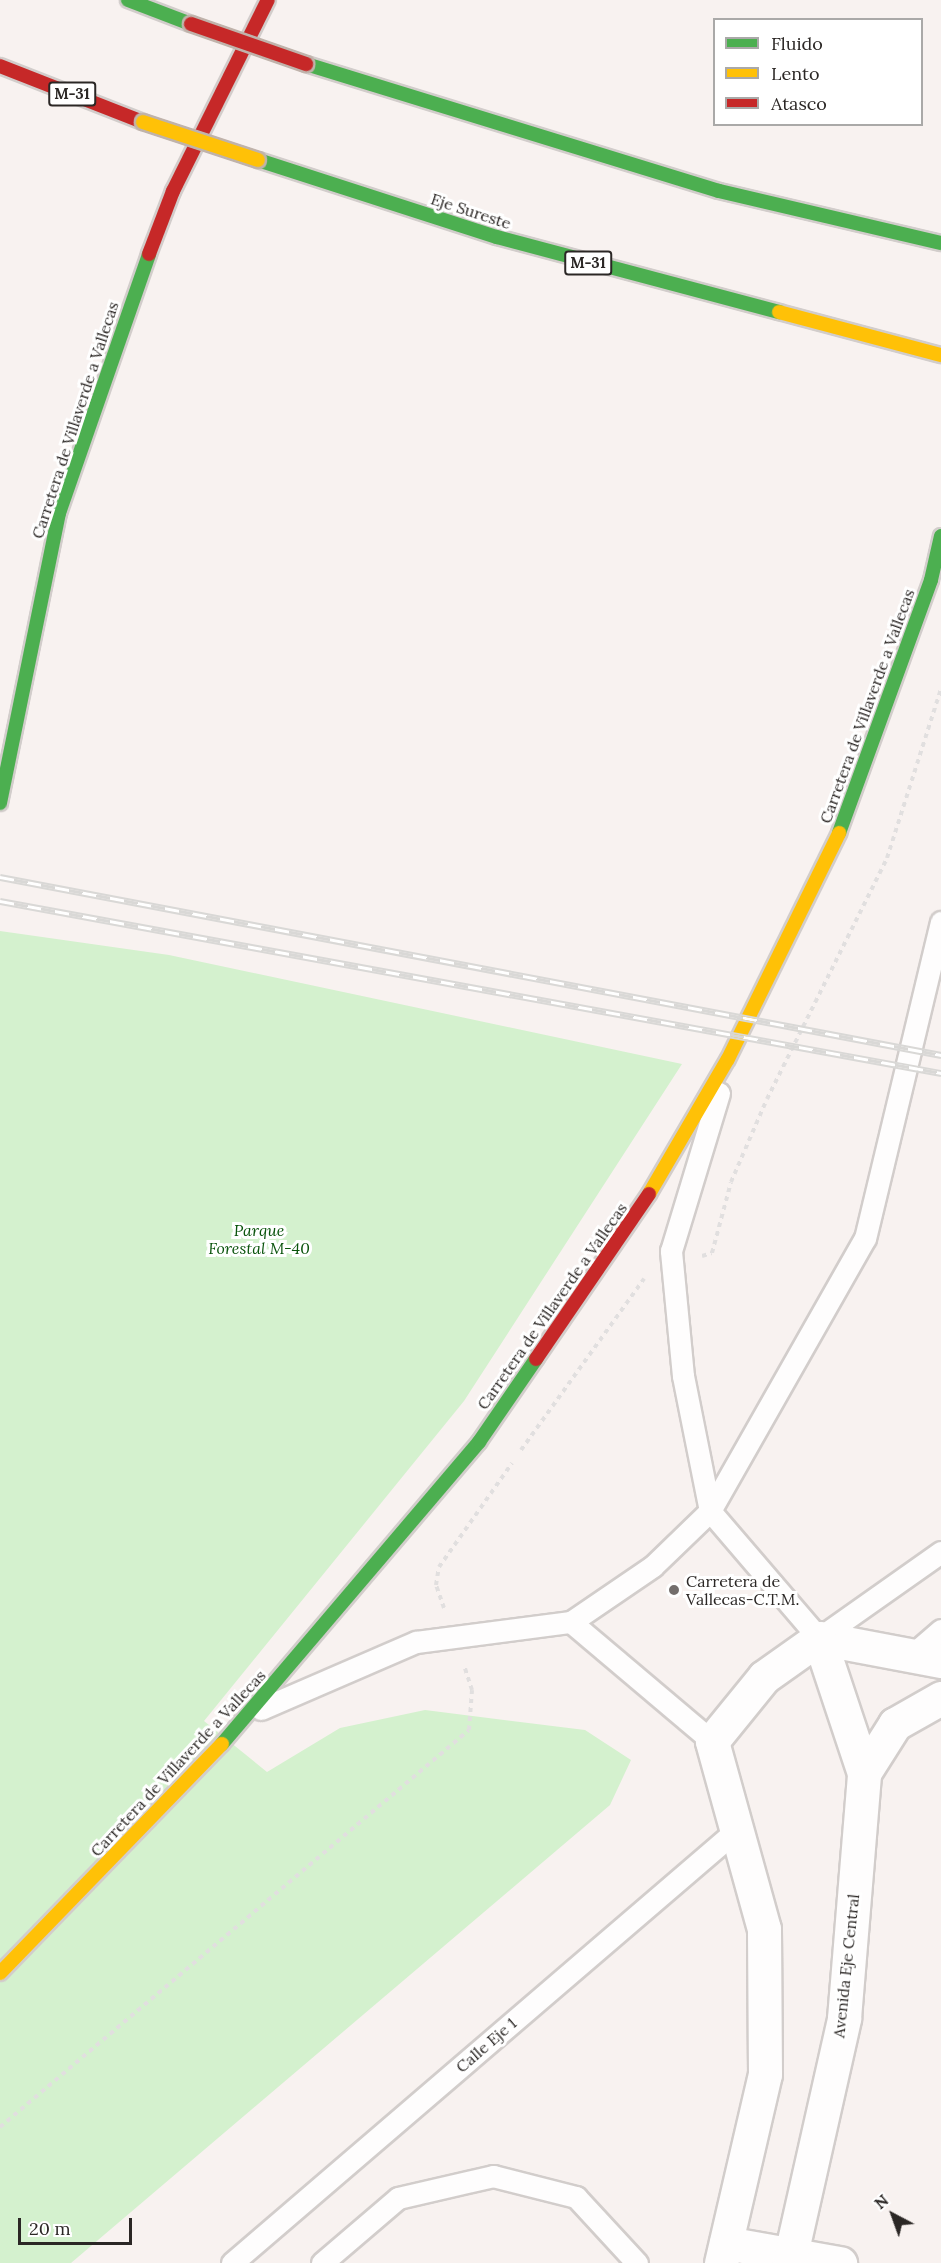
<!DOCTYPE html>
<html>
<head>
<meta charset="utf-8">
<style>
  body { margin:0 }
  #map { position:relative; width:941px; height:2263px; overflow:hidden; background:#f8f2f0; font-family:Lora,serif }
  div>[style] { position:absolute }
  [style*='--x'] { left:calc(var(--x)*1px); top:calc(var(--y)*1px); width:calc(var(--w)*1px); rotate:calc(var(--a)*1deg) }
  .green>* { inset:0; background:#d4f1ce }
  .path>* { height:4px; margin-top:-2px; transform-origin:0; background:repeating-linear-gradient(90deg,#e1dfdf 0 4.5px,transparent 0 9px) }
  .roads { filter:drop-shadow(2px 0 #d2cdcb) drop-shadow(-2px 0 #d2cdcb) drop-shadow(0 2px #d2cdcb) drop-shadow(0 -2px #d2cdcb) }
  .lane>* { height:21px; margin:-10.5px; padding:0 10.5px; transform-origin:10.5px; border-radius:10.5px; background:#fefdfd }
  .street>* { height:33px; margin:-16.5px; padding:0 16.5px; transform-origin:16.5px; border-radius:16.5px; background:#fefdfd }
  .fast>* { height:14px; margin:-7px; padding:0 7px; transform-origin:7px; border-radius:7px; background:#4caf50 }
  .slow>* { height:14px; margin:-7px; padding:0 7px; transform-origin:7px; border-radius:7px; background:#ffc107 }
  .jam>* { height:14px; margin:-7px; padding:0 7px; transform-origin:7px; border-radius:7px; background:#c62828 }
  .rail>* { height:7px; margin-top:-3.5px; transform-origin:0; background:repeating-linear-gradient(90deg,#fff 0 14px,#d9d8d6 0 28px); box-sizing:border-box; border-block:2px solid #d9d8d6 }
  .bridges { filter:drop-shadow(2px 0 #c0b3ab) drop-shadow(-2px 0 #c0b3ab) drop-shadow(0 2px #c0b3ab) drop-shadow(0 -2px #c0b3ab) }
  .slow-bridge>* { height:14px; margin:-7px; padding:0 7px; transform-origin:7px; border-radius:7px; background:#ffc107 }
  .jam-bridge>* { height:14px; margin:-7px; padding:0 7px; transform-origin:7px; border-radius:7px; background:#c62828 }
  .dots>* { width:16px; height:16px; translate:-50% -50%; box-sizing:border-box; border:3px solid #fff; border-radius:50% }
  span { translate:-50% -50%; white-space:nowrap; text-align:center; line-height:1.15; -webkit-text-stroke:6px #fff; paint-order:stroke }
  .shield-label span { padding:2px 4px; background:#fff; border:2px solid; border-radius:4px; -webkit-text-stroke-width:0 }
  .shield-label { font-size:15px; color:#2b2725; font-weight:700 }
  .street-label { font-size:16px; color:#2b2725 }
  .park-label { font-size:16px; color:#09530b; font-style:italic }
  .poi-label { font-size:16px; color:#2b2725 }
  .left { translate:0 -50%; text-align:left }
  .legend { position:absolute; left:713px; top:18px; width:210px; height:108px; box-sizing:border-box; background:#fff; border:2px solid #aaa9a8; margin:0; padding:8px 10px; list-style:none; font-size:18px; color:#2b2725 }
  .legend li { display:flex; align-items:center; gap:12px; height:30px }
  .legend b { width:30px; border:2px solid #aaa9a8 }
  .north { position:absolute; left:863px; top:2185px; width:60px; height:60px; -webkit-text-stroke:4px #fff; paint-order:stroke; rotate:319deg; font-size:16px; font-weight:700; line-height:24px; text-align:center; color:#2b2725 }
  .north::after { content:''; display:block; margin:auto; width:21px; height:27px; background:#2b2725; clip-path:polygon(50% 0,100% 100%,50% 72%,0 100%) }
  .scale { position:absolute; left:18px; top:2218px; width:114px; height:27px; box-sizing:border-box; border:3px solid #2b2725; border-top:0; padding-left:8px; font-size:18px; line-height:21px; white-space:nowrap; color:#2b2725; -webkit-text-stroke:4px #fff; paint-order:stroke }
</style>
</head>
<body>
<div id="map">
  <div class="green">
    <div style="clip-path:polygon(0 931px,169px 955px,682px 1064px,464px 1401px,204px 1721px,267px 1772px,340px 1728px,425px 1710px,585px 1730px,631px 1760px,610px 1805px,71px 2263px,0 2263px)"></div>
  </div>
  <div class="path">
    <div style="--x:702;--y:1256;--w:10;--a:-17"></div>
    <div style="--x:712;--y:1253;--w:73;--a:-75"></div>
    <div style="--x:731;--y:1182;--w:90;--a:-66.6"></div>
    <div style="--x:767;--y:1099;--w:269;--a:-63.5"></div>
    <div style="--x:887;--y:858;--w:177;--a:-72.3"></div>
    <div style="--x:521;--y:1450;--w:211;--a:-54.3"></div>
    <div style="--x:444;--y:1608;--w:24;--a:-109"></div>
    <div style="--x:436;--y:1585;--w:18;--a:-81"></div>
    <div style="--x:439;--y:1567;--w:127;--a:-54.9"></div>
    <div style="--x:0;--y:2127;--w:614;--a:-40.25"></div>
    <div style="--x:469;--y:1730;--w:40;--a:-85.7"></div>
    <div style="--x:472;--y:1690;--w:25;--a:-108"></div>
  </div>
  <div class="roads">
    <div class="lane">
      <div style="--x:941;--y:922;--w:325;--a:103.5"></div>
      <div style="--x:865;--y:1238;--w:314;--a:119.6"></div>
      <div style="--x:710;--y:1511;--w:167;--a:49.4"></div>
      <div style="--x:819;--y:1638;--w:149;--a:-35.2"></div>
      <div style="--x:571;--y:1622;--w:185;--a:40.2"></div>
      <div style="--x:912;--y:1655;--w:38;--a:-41"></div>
      <div style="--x:261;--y:1709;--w:169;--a:-23.4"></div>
      <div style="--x:416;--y:1642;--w:156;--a:-7.4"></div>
      <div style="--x:571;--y:1622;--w:99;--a:-34.3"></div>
      <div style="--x:653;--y:1566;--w:79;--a:-44"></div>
      <div style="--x:710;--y:1511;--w:138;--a:-101.3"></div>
      <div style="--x:683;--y:1376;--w:126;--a:-95.5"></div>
      <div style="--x:671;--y:1251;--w:165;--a:-73.1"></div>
      <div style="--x:232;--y:2263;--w:669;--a:-40.64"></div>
      <div style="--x:322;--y:2263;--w:100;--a:-40.5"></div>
      <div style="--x:398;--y:2198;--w:98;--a:-13"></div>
      <div style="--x:493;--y:2176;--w:86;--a:14.2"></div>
      <div style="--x:576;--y:2197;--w:90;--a:47.3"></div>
    </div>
    <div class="street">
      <div style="--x:864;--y:1773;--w:58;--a:-57.7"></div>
      <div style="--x:895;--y:1724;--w:53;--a:-29.5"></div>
      <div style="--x:726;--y:2243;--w:116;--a:10"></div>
      <div style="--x:721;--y:2263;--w:194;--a:-76.9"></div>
      <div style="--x:765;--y:2074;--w:145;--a:-90.4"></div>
      <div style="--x:764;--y:1929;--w:195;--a:-105.5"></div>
      <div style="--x:712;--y:1741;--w:82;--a:-50.9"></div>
      <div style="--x:764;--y:1677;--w:67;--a:-35.3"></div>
      <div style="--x:819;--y:1638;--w:124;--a:10.7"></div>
      <div style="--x:789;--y:2263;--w:251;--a:-77.3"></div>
      <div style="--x:844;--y:2018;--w:246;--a:-85.3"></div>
      <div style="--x:864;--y:1773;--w:142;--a:-108.4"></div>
    </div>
    <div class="fast">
      <div style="--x:128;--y:0;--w:67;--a:20.9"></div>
      <div style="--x:306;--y:64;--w:432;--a:17.1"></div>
      <div style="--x:719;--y:191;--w:228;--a:13.2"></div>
      <div style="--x:258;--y:160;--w:251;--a:17.9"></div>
      <div style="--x:497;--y:237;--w:292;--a:14.9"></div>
      <div style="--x:0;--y:803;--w:296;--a:-78.5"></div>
      <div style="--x:59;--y:513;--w:274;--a:-70.8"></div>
      <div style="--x:839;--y:833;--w:269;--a:-70"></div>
      <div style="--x:931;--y:580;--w:45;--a:-77.2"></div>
      <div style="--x:222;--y:1744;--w:397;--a:-49.6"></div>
      <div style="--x:479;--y:1442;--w:101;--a:-55.5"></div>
    </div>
    <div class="slow">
      <div style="--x:779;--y:312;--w:168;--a:14.9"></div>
      <div style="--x:649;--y:1194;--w:156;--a:-59.7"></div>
      <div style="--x:728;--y:1059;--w:252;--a:-63.8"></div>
      <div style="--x:0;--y:1973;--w:319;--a:-45.9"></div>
    </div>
    <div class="jam">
      <div style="--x:0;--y:66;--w:154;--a:21.4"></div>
      <div style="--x:149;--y:254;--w:67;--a:-69.1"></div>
      <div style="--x:173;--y:191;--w:213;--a:-63.6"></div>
      <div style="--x:536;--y:1359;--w:200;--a:-55.6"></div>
    </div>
  </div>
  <div class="rail">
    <div style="--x:0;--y:877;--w:958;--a:10.71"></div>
    <div style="--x:0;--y:901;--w:957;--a:10.36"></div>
  </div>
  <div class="bridges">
    <div class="slow-bridge">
      <div style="--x:143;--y:122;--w:121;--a:18.3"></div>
    </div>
    <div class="jam-bridge">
      <div style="--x:191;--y:24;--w:122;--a:19.2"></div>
    </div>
  </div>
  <div class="dots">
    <div style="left:674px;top:1590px;background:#736e6c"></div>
  </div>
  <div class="shield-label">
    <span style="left:72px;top:94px">M-31</span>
    <span style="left:588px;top:263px">M-31</span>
  </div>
  <div class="street-label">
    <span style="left:471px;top:211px;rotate:18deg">Eje Sureste</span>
    <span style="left:75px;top:420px;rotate:-72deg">Carretera de Villaverde a Vallecas</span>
    <span style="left:867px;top:706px;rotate:-70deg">Carretera de Villaverde a Vallecas</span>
    <span style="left:552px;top:1306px;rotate:-55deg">Carretera de Villaverde a Vallecas</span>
    <span style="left:178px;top:1763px;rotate:-47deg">Carretera de Villaverde a Vallecas</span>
    <span style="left:846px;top:1966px;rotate:-84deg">Avenida Eje Central</span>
    <span style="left:486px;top:2045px;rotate:-41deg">Calle Eje 1</span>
  </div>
  <div class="park-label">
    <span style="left:259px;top:1239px">Parque<br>Forestal M-40</span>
  </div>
  <div class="poi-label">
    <span class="left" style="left:686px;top:1590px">Carretera de<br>Vallecas-C.T.M.</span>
  </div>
  <ul class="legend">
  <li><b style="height:8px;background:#4caf50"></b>Fluido</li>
  <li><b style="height:8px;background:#ffc107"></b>Lento</li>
  <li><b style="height:8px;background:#c62828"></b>Atasco</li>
  </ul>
  <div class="north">N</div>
  <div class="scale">20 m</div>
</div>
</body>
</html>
